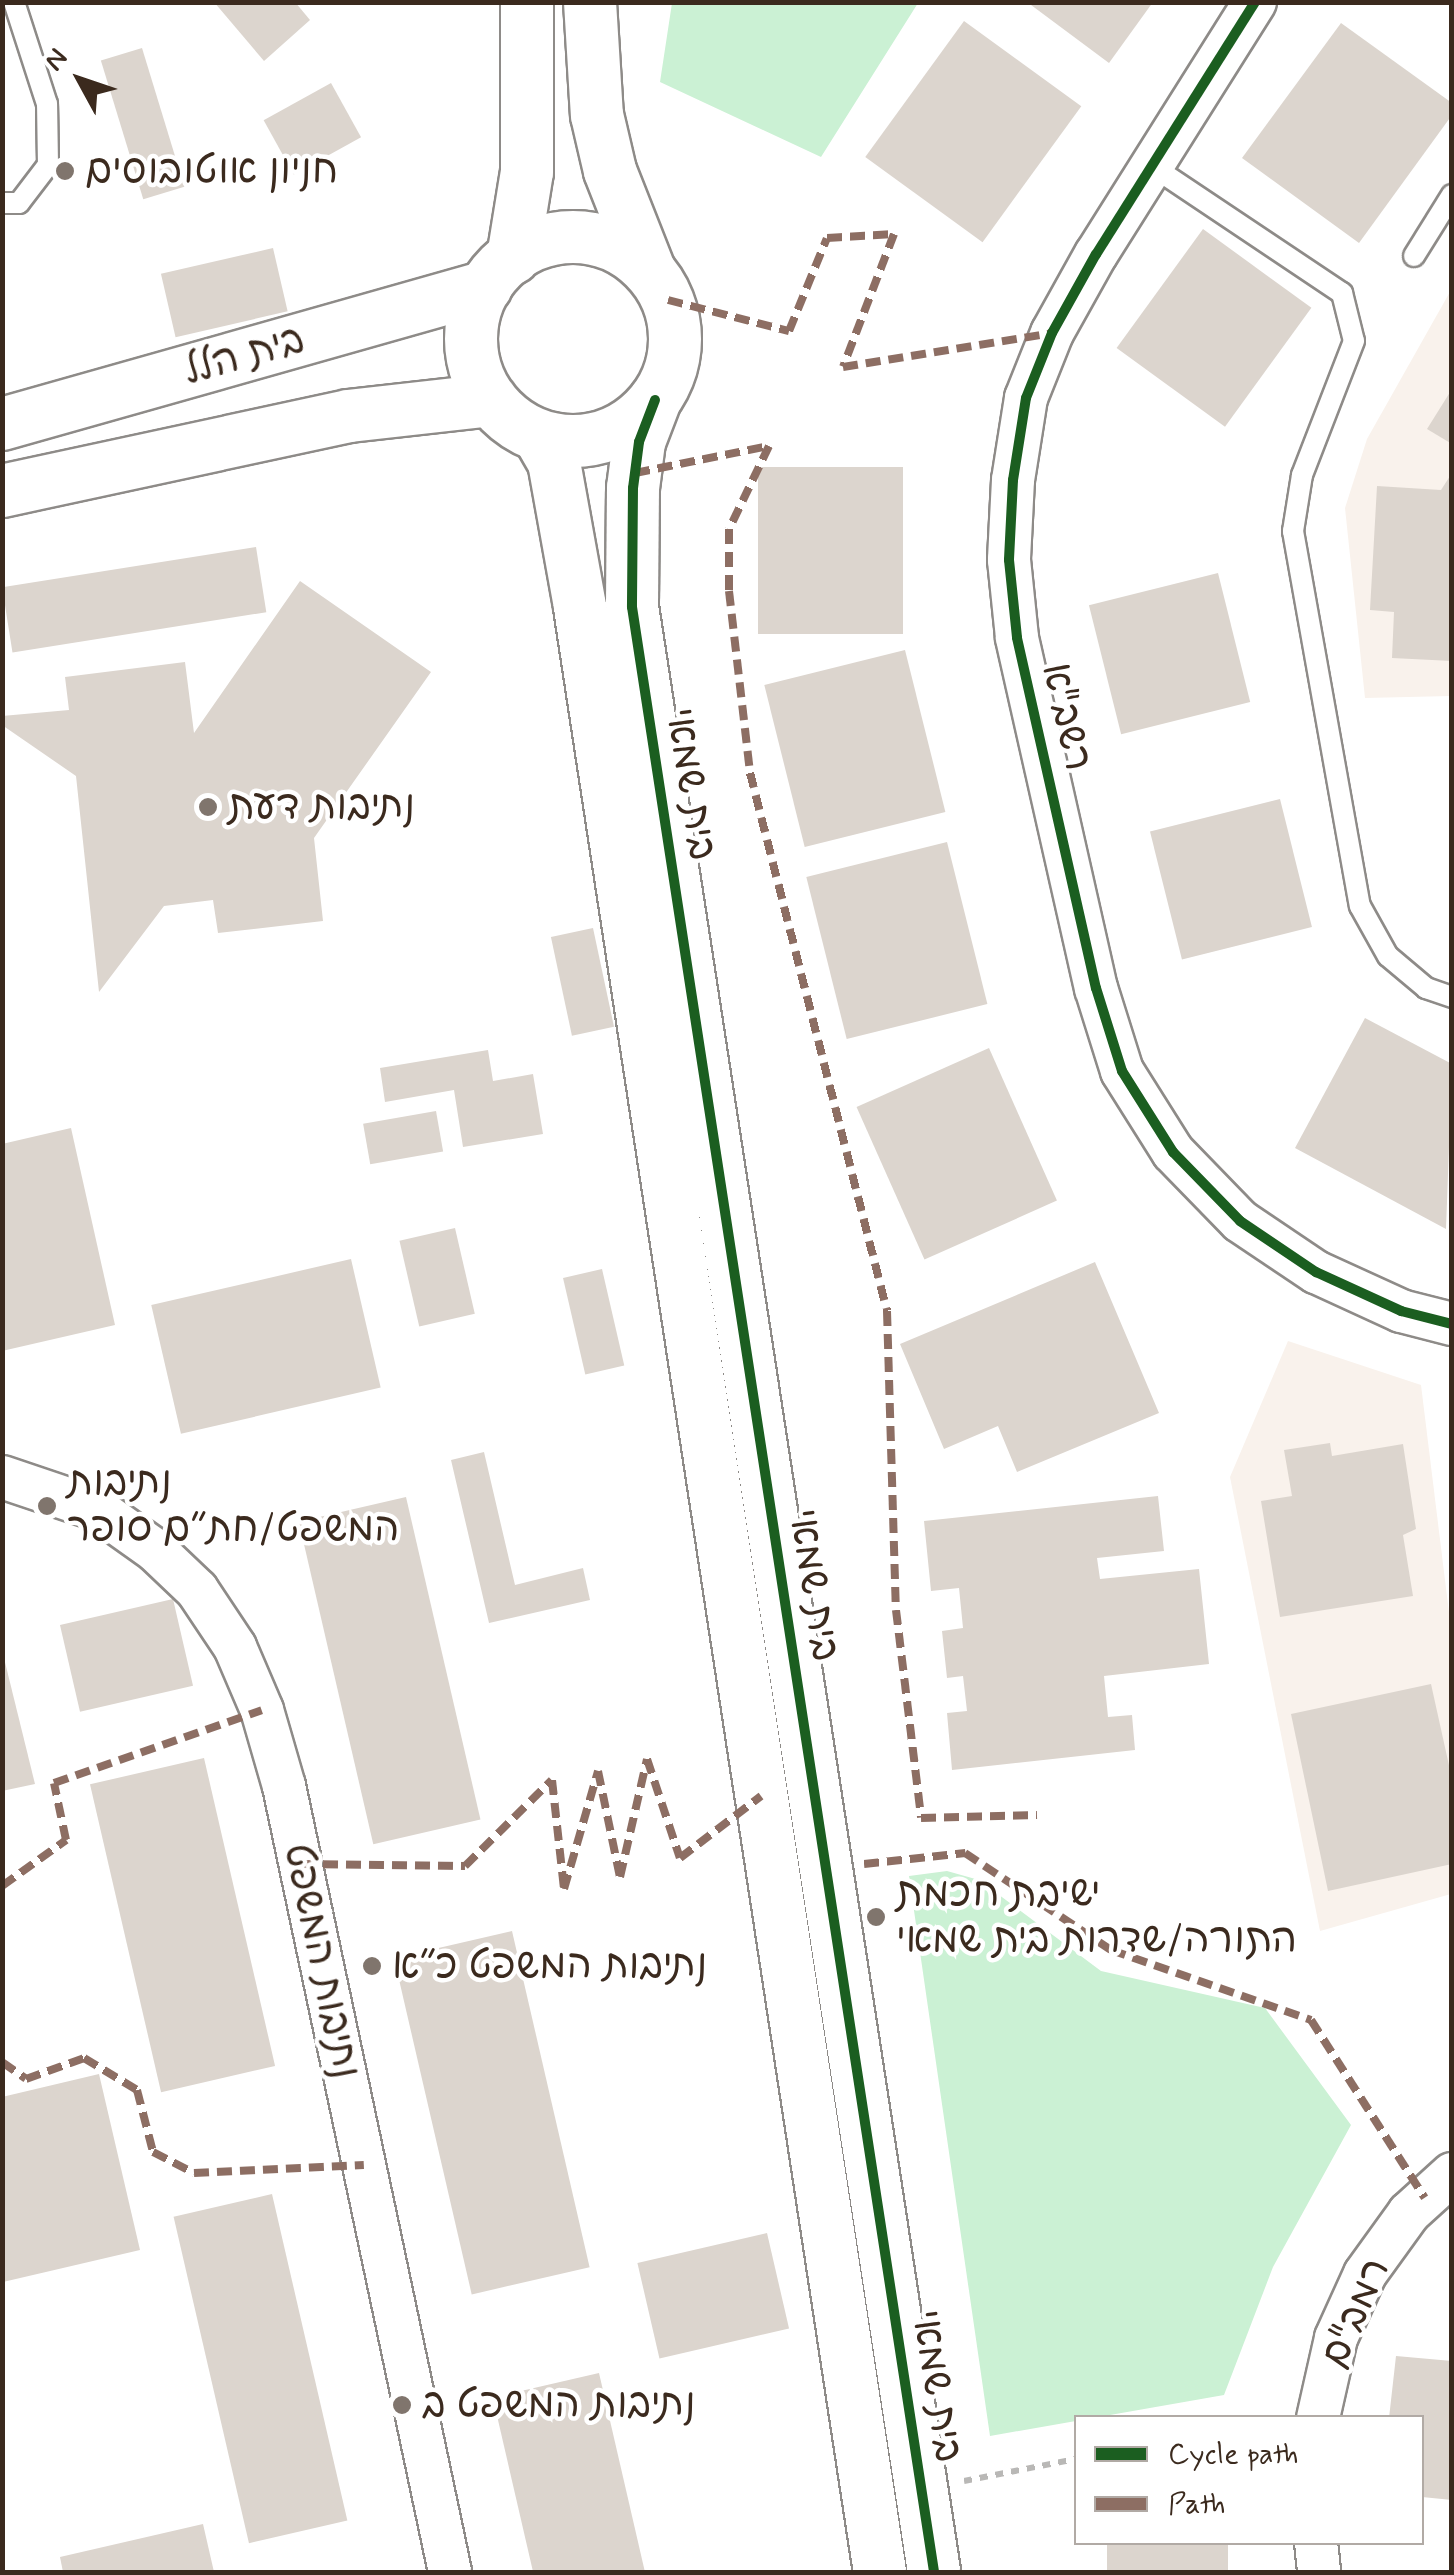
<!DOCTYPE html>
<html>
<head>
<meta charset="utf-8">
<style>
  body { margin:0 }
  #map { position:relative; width:1454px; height:2575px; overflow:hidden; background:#fff; font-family:Mynerve,"Playpen Sans Hebrew",sans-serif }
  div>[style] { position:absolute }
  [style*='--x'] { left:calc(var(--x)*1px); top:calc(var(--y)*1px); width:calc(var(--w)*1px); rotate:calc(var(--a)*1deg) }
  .built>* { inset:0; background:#f9f2ec }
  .green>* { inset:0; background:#cbf1d4 }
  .building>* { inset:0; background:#dcd5ce; transform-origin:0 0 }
  .path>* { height:6px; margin-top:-3px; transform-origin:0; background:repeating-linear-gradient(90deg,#b9b8b6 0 8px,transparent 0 16px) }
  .roads { filter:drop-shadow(2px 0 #8e8b88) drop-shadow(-2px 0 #8e8b88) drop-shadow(0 2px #8e8b88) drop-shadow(0 -2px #8e8b88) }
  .service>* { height:20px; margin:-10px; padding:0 10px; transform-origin:10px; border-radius:10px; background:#fff }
  .minor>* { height:42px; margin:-21px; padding:0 21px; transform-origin:21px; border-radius:21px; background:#fff }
  .tertiary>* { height:52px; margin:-26px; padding:0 26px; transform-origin:26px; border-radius:26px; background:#fff }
  .tertiary>.ring { margin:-26px; padding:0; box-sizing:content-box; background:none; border:52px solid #fff; border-radius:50% }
  .quiet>* { height:8px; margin-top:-4px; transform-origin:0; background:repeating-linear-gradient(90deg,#8d6e63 0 15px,transparent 0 23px) }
  .cycleway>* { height:10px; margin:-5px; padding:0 5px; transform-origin:5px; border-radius:5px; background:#1b5e20 }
  .dots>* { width:28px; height:28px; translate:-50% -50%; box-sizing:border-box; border:5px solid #fff; border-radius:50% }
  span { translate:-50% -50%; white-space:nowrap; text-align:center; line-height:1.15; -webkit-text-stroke:9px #fff; paint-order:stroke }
  .poi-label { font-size:40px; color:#3b2a1e }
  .left { translate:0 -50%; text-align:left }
  .street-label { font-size:40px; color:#3b2a1e }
  .frame { position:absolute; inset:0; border:5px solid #3b2a1e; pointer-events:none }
  .legend { position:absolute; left:1074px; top:2415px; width:350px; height:130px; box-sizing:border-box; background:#fff; border:2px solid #b1aaa5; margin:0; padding:12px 18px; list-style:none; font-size:30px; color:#3b2a1e }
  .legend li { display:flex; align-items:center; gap:20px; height:50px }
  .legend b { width:50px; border:2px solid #b1aaa5 }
  .north { position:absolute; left:30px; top:30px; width:100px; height:100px; -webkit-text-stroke:8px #fff; paint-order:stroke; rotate:310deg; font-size:28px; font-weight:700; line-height:40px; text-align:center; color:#3b2a1e }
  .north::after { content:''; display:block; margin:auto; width:35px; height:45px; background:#3b2a1e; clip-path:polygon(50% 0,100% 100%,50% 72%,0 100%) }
</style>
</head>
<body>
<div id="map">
  <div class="built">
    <div style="clip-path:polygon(1451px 290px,1451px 696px,1365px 698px,1345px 508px,1367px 439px)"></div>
    <div style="clip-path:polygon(1288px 1341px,1421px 1385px,1452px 1637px,1451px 1894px,1320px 1931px,1230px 1477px)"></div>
  </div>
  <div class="green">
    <div style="clip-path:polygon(672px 3px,672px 2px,918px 3px,821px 157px,660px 82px)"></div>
    <div style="clip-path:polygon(947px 1871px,979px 1880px,1101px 1971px,1265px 2008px,1351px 2125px,1273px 2267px,1224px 2395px,990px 2436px,909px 1876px)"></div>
  </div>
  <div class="building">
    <div style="clip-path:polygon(214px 2px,295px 2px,310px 20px,264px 61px)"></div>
    <div style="clip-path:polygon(1027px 2px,1153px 2px,1109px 63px)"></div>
    <div style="left:964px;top:21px;width:145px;height:168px;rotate:36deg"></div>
    <div style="clip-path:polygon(1341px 23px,1452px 103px,1452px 115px,1359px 243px,1242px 158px)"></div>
    <div style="left:142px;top:48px;width:145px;height:43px;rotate:73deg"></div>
    <div style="left:331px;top:83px;width:62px;height:77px;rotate:61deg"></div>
    <div style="left:1203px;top:229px;width:134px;height:147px;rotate:36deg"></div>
    <div style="left:273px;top:248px;width:65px;height:115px;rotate:77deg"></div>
    <div style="clip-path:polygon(1452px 389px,1452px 444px,1427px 429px)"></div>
    <div style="left:903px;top:467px;width:167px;height:145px;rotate:90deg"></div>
    <div style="clip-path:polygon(1452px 473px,1452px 661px,1392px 658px,1394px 612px,1370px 610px,1377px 486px,1441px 490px)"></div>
    <div style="left:256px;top:547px;width:66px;height:257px;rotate:81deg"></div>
    <div style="left:1218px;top:573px;width:133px;height:133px;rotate:76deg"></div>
    <div style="clip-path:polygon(300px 581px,431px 672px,314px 838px,323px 921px,218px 933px,213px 900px,164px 906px,99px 992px,76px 776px,2px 725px,2px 716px,69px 710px,65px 677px,185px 662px,194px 733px)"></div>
    <div style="left:905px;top:650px;width:167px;height:145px;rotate:76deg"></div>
    <div style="left:1280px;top:799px;width:132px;height:134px;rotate:76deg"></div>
    <div style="left:947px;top:842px;width:167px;height:145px;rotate:76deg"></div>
    <div style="left:593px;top:928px;width:101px;height:43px;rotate:78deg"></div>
    <div style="clip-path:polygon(1365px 1018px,1452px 1064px,1446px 1229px,1295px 1148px)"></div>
    <div style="left:989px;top:1048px;width:167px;height:145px;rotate:66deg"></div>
    <div style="clip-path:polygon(488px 1050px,493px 1081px,533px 1074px,543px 1134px,463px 1147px,454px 1090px,385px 1102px,380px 1068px)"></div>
    <div style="left:436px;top:1111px;width:41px;height:74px;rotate:80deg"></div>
    <div style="clip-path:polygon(71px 1128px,115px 1325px,2px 1351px,2px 1144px)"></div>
    <div style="left:455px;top:1228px;width:88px;height:57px;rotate:77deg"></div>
    <div style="left:351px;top:1259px;width:132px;height:205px;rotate:77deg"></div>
    <div style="clip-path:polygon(1095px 1262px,1159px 1413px,1017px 1472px,998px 1426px,944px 1449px,900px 1344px)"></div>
    <div style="left:602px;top:1269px;width:99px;height:40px;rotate:77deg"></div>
    <div style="clip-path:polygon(1330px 1443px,1332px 1456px,1403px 1444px,1416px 1529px,1403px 1535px,1413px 1596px,1280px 1617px,1261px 1501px,1292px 1496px,1284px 1450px)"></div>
    <div style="clip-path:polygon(484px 1452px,515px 1585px,583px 1568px,590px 1600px,489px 1623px,451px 1460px)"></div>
    <div style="clip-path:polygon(1158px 1496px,1164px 1551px,1097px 1558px,1100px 1579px,1199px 1569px,1209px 1664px,1104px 1676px,1108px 1717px,1132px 1715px,1135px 1750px,952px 1770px,947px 1713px,967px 1711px,963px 1676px,947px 1678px,942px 1631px,963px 1628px,959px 1588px,931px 1591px,924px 1521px)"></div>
    <div style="left:406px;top:1497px;width:331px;height:110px;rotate:77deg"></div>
    <div style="left:173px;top:1599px;width:89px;height:116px;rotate:77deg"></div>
    <div style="clip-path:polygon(2px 1650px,35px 1784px,2px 1791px)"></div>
    <div style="clip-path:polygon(1431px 1684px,1452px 1779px,1452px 1864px,1328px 1891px,1291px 1714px)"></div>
    <div style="left:204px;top:1758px;width:316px;height:117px;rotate:77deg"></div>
    <div style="left:512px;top:1931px;width:345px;height:121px;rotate:77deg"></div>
    <div style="clip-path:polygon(99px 2074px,140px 2250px,3px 2282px,2px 2097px)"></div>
    <div style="left:272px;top:2194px;width:335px;height:101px;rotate:77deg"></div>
    <div style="left:767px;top:2233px;width:98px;height:133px;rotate:77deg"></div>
    <div style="clip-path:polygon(1396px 2356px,1452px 2361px,1452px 2500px,1422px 2497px,1422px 2418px,1389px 2418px)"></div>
    <div style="left:599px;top:2373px;width:204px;height:109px;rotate:77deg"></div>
    <div style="clip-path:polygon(203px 2524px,214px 2572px,63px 2572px,60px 2557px)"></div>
    <div style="left:1107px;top:2542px;width:121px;height:30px"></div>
  </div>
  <div class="path">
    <div style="--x:964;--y:2481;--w:114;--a:-11.1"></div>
  </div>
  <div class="roads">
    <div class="service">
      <div style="--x:1152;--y:166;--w:229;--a:33.8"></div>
      <div style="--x:1342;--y:293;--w:49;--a:76"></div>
      <div style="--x:1354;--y:341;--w:144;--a:111.2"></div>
      <div style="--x:1302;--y:475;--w:57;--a:99.1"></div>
      <div style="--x:1293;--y:531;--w:381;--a:79.9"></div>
      <div style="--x:1360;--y:906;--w:57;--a:60.8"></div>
      <div style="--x:1388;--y:956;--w:50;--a:40.1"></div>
      <div style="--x:1426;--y:988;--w:28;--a:19"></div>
      <div style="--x:2;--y:203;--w:17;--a:0"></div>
      <div style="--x:19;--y:203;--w:48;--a:-52.7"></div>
      <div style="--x:48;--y:165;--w:61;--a:-90.9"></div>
      <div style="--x:47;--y:104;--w:107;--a:-107.9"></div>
      <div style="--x:1414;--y:256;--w:72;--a:-58.1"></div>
    </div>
    <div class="minor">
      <div style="--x:1255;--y:2;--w:298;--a:122.2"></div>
      <div style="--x:1096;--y:254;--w:90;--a:119.1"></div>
      <div style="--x:1052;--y:333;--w:70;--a:111.8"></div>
      <div style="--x:1026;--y:398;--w:83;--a:99"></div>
      <div style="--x:1013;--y:480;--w:80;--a:92.9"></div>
      <div style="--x:1009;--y:560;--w:78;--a:84.1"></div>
      <div style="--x:1017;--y:638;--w:359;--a:77.3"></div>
      <div style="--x:1096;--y:988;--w:87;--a:72.6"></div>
      <div style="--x:1122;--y:1071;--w:96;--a:57.8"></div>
      <div style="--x:1173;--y:1152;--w:96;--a:45.8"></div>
      <div style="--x:1240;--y:1221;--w:92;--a:33.9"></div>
      <div style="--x:1316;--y:1272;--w:94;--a:24.6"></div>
      <div style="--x:1401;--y:1311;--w:53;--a:14.3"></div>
      <div style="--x:2;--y:1477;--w:100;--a:18.6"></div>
      <div style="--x:97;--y:1509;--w:72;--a:35.4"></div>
      <div style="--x:156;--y:1551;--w:57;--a:43.6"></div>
      <div style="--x:197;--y:1590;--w:69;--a:56.3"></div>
      <div style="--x:235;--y:1647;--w:69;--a:66.8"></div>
      <div style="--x:262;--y:1710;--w:79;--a:73.9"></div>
      <div style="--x:284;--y:1786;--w:803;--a:78.07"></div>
      <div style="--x:1318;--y:2418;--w:82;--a:-77.3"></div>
      <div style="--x:1336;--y:2338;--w:70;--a:-65.6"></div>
      <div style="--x:1365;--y:2274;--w:75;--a:-54.2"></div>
      <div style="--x:1409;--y:2213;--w:58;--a:-42.2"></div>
      <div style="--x:1316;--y:2542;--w:30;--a:84"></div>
    </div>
    <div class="tertiary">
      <div style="--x:590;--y:2;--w:113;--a:86.5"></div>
      <div style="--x:597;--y:115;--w:57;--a:76.9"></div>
      <div style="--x:610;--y:171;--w:106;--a:68.5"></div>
      <div class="ring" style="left:471px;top:237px;width:152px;height:152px"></div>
      <div style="--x:513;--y:258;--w:87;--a:-80.8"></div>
      <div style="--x:527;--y:172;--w:170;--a:-90"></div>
      <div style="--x:655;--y:400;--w:45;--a:110.9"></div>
      <div style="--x:639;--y:442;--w:46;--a:97.4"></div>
      <div style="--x:633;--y:488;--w:119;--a:90.5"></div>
      <div style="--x:632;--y:607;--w:1988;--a:81.26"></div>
      <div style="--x:2;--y:424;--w:503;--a:-15.8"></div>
      <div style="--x:539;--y:436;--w:30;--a:60"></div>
      <div style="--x:554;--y:462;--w:147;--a:79.8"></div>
      <div style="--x:580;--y:607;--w:1988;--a:81.32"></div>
      <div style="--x:2;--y:491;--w:355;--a:-12.2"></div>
      <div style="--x:349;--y:416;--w:143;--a:-6.4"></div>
    </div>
  </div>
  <div class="quiet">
    <div style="--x:668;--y:300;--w:125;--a:14.4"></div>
    <div style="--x:789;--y:331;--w:100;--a:-67.8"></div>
    <div style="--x:827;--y:238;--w:67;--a:-3.4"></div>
    <div style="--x:894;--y:234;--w:142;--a:111"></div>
    <div style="--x:843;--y:367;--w:212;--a:-9.2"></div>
    <div style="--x:635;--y:473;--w:137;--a:-11.4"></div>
    <div style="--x:769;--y:446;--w:92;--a:115.7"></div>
    <div style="--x:729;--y:529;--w:62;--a:90"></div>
    <div style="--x:729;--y:591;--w:183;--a:83.4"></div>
    <div style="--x:750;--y:773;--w:555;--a:75.71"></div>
    <div style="--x:887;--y:1311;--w:299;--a:88.3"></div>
    <div style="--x:896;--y:1610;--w:209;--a:83.1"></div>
    <div style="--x:921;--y:1818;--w:116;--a:-1.5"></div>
    <div style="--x:300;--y:1864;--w:165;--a:0.7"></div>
    <div style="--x:465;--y:1866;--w:122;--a:-44.7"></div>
    <div style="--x:552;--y:1780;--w:110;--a:83.7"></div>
    <div style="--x:564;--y:1889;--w:123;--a:-73.9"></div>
    <div style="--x:598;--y:1771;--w:108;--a:78.3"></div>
    <div style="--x:620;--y:1877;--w:121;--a:-77.1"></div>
    <div style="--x:647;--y:1759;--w:104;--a:71.6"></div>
    <div style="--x:680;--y:1858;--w:102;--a:-37.4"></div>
    <div style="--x:864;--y:1864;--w:102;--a:-6.2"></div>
    <div style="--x:965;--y:1853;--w:175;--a:33.6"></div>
    <div style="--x:1111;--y:1950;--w:212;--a:19.3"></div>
    <div style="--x:1311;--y:2020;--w:211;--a:57.4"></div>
    <div style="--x:2;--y:1886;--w:79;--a:-35.7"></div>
    <div style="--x:66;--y:1840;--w:58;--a:-101.9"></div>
    <div style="--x:54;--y:1783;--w:220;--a:-19.3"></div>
    <div style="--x:2;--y:2062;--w:29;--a:35"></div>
    <div style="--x:26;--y:2079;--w:62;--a:-19.9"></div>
    <div style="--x:84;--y:2058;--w:62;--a:31.1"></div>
    <div style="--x:137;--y:2090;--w:64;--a:75.5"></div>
    <div style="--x:153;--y:2152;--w:46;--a:27.1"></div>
    <div style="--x:194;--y:2173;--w:170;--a:-2.7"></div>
  </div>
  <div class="cycleway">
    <div style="--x:1255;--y:2;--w:298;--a:122.2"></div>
    <div style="--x:1096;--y:254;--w:90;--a:119.1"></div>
    <div style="--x:1052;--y:333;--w:70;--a:111.8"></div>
    <div style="--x:1026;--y:398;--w:83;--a:99"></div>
    <div style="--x:1013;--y:480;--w:80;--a:92.9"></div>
    <div style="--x:1009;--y:560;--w:78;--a:84.1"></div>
    <div style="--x:1017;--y:638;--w:359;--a:77.3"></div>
    <div style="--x:1096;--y:988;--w:87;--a:72.6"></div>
    <div style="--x:1122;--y:1071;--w:96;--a:57.8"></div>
    <div style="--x:1173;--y:1152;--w:96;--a:45.8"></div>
    <div style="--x:1240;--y:1221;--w:92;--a:33.9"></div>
    <div style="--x:1316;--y:1272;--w:94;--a:24.6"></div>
    <div style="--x:1401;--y:1311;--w:53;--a:14.3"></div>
    <div style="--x:655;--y:400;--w:45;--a:110.9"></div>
    <div style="--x:639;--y:442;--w:46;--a:97.4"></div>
    <div style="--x:633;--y:488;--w:119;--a:90.5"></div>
    <div style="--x:632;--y:607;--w:1988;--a:81.26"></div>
  </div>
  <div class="dots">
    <div style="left:65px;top:171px;background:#80756d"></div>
    <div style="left:208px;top:807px;background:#80756d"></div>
    <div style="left:47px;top:1506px;background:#80756d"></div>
    <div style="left:876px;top:1917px;background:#80756d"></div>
    <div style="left:372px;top:1966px;background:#80756d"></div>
    <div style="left:402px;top:2405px;background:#80756d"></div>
  </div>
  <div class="poi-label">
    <span class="left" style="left:85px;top:171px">חניון אוטובוסים</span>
    <span class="left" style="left:228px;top:807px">נתיבות דעת</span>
    <span class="left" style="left:67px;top:1506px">נתיבות<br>המשפט/חת״ם סופר</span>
    <span class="left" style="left:896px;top:1917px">ישיבת חכמת<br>התורה/שדרות בית שמאי</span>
    <span class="left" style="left:392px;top:1966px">נתיבות המשפט כ״א</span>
    <span class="left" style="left:422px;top:2405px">נתיבות המשפט ב</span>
  </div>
  <div class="street-label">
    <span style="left:244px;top:356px;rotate:-16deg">בית הלל</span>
    <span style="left:1066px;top:717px;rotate:77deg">רשב"א</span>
    <span style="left:690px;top:784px;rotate:81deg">בית שמאי</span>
    <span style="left:813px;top:1585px;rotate:81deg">בית שמאי</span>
    <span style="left:321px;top:1961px;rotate:78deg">נתיבות המשפט</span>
    <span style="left:1356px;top:2313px;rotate:-66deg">רמב"ם</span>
    <span style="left:936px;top:2386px;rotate:81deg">בית שמאי</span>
  </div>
  <div class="frame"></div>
  <ul class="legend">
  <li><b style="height:12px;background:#1b5e20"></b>Cycle path</li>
  <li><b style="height:12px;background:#8d6e63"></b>Path</li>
  </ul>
  <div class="north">N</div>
</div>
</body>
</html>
